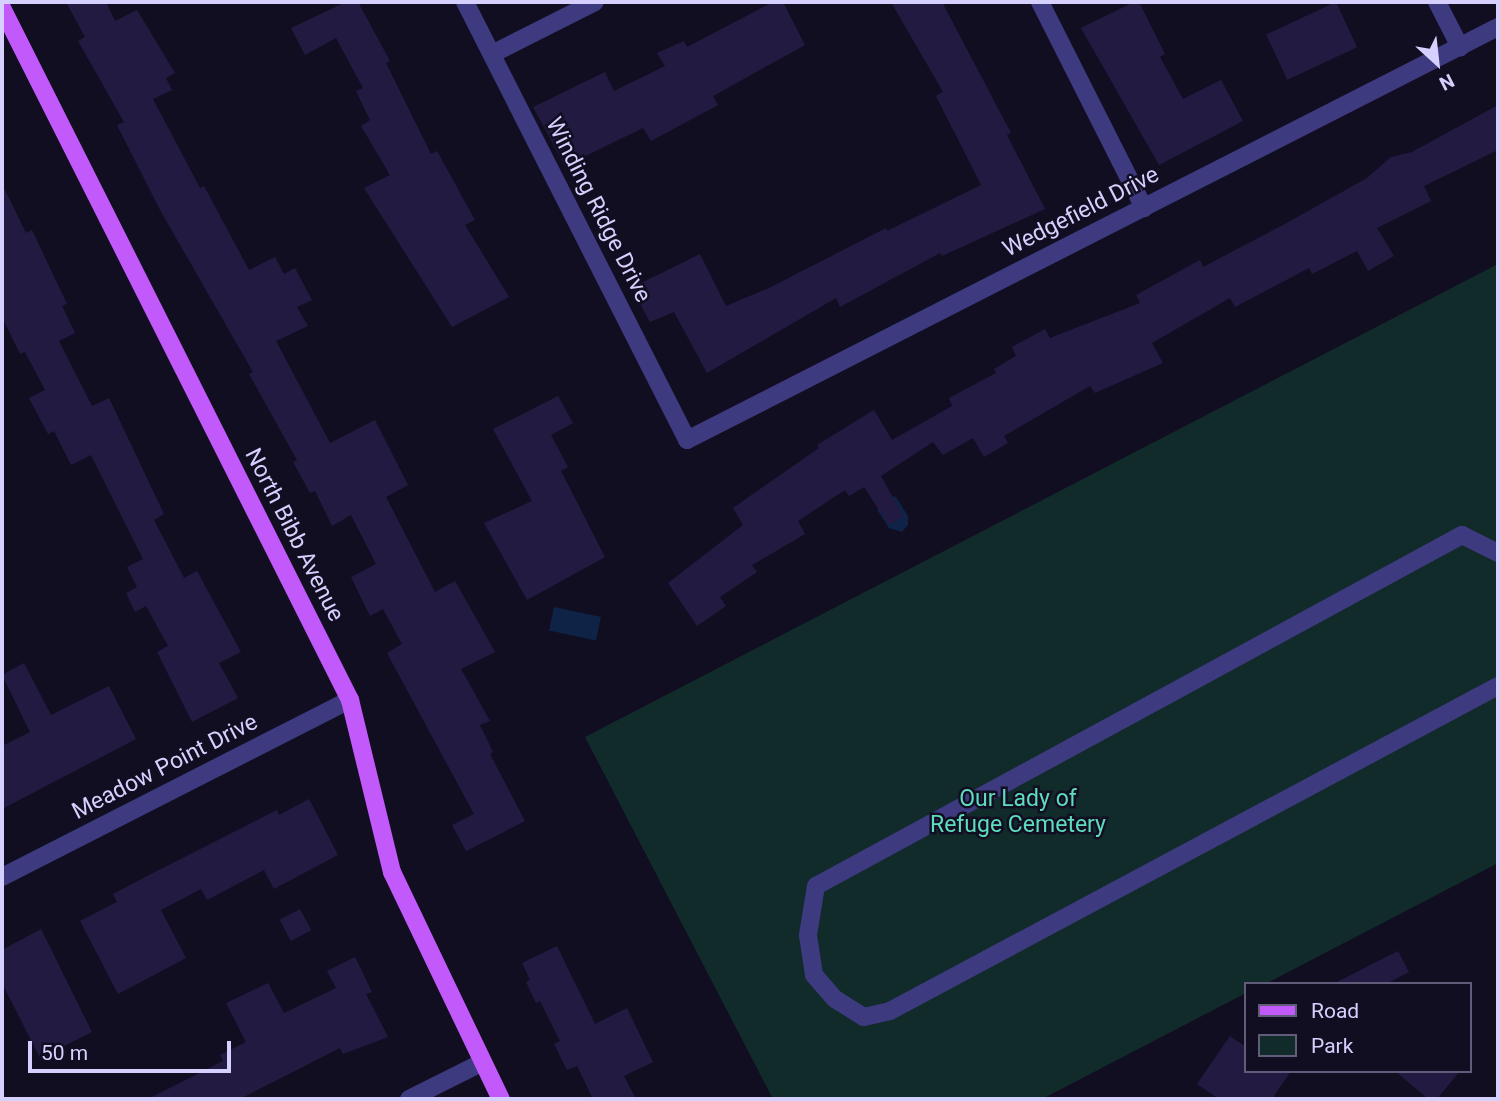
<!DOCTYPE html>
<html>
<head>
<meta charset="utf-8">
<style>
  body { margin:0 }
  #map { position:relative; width:1500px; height:1101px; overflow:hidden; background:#120e22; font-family:Roboto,sans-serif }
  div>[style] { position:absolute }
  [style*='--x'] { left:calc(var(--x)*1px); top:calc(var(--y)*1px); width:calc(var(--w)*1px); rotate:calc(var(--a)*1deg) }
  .green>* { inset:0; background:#112b2b }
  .water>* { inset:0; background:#0e2346; transform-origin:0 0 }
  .building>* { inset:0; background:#231a42; transform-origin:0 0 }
  .minor>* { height:18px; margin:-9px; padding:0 9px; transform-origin:9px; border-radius:9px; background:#3e3a80 }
  .major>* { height:18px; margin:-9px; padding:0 9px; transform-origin:9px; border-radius:9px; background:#c159fb }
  span { translate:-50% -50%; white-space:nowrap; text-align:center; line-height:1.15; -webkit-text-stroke:5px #120e22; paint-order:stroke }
  .street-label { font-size:23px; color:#d6d0fe }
  .park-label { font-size:23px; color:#5ddcbe }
  .frame { position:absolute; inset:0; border:4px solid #d6d0fe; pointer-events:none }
  .legend { position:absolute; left:1244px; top:982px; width:228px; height:91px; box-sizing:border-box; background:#120e22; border:2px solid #605c7a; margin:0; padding:9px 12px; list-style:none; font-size:21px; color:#d6d0fe }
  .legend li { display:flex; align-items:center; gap:14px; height:35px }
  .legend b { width:35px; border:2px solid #605c7a }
  .north { position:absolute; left:1402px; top:28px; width:70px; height:70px; -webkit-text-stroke:5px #120e22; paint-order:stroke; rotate:153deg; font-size:19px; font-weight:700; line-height:28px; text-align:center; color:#d6d0fe }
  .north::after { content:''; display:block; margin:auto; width:24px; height:32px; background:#d6d0fe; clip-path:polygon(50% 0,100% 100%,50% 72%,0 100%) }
  .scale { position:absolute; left:28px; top:1041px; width:203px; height:32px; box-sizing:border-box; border:4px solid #d6d0fe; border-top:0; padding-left:9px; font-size:21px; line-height:24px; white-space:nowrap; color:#d6d0fe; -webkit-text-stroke:5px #120e22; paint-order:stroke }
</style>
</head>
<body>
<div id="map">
  <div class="green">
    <div style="clip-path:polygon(1498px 264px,1498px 863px,1265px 984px,1246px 984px,1246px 993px,1042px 1099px,773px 1099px,585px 737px)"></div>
  </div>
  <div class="water">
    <div style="clip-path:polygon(889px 495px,896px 497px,908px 516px,908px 525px,902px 532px,889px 528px,878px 511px,877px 504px)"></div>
    <div style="left:554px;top:607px;width:48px;height:24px;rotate:12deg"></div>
  </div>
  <div class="building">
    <div style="clip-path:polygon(66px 2px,106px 2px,115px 21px,137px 10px,175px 73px,166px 78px,172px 90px,153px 99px,200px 188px,204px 186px,249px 270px,275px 257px,284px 274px,295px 268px,312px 300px,297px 307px,308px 326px,276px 341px,330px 443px,375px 420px,408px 485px,386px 497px,435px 592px,455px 581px,495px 652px,461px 669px,490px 721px,480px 725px,493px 752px,490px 754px,525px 821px,466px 851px,452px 825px,474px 814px,387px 653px,402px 644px,383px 609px,370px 616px,351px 577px,376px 564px,351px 515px,332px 526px,315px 491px,310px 493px,293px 462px,297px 460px,249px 374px,253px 372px,160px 210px,117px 125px,124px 122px,78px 41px,85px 37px)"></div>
    <div style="clip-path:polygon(346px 2px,358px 2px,390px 61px,386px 63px,431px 154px,437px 151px,475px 220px,465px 225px,509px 297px,452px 327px,364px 188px,390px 175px,361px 126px,370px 120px,356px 91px,363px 88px,336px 38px,305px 55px,291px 28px)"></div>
    <div style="clip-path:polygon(773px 2px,783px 2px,805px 45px,713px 96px,718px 105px,651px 141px,643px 128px,565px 166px,533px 107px,605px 72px,614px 91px,665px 66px,657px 53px,684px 41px,687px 47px)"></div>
    <div style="clip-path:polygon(891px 2px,942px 2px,1011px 133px,1007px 135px,1045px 209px,942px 256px,940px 253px,840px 307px,836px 298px,707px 373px,674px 312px,650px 322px,631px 288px,700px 254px,726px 306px,769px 288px,886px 228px,887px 231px,981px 185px,936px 96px,943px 92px)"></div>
    <div style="clip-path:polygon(1134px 2px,1139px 2px,1165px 54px,1160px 57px,1183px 99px,1221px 80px,1243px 121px,1159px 165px,1081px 28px)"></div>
    <div style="left:1336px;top:2px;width:50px;height:77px;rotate:65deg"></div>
    <div style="clip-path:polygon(1498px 105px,1498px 150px,1424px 186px,1431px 201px,1377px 228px,1394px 256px,1368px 271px,1357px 251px,1312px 274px,1309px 268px,1235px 307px,1230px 298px,1152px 343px,1163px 363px,1095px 393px,1090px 386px,1004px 436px,1008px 443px,984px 457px,973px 438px,943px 455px,933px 442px,881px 476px,903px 516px,889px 525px,864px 487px,849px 496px,845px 490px,798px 521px,805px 534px,752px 565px,757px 572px,720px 597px,726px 606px,697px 626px,668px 583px,743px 525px,733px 508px,819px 448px,817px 445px,874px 410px,892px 440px,952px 406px,949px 398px,996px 373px,994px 369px,1016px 356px,1012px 347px,1045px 329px,1050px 338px,1140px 303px,1136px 295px,1200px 260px,1203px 267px,1285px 224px,1367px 178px,1391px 157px,1412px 152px)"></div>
    <div style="clip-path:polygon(2px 184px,26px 233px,32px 230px,67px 304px,62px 306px,75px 333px,59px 341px,92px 406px,109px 398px,164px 514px,154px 520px,184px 578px,197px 571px,241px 652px,219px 663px,238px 698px,192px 722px,157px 652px,168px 646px,146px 606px,135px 612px,126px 593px,137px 587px,127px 567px,143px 559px,91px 455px,71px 465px,54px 431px,48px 434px,29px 398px,45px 390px,25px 352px,20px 354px,2px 317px)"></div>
    <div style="clip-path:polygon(558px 396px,573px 423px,551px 435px,568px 467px,561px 471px,605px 557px,527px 600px,484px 523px,532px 501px,493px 429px)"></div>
    <div style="clip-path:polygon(24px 663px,51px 715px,109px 686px,136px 739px,2px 809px,2px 746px,30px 732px,2px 675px)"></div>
    <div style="clip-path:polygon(309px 799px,338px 855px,274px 889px,264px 870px,207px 900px,201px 889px,161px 910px,186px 958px,118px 994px,80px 921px,117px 902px,113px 894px,153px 873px,277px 810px,279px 815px)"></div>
    <div style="left:300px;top:909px;width:24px;height:23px;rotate:62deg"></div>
    <div style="clip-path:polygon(41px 929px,92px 1032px,40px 1058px,2px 983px,2px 950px)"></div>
    <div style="clip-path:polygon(557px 946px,595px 1024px,627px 1008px,653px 1062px,624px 1076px,636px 1099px,593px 1099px,577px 1066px,567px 1070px,554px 1044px,560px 1041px,540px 1001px,536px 1003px,526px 982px,530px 980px,522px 963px)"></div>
    <div style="clip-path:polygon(1398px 951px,1409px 972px,1386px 984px,1333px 984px)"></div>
    <div style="clip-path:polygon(355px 957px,372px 992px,366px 994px,388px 1037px,343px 1054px,340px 1048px,240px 1099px,148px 1099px,223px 1061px,220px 1055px,246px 1042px,226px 1003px,268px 983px,284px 1013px,336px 988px,327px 971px)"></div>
    <div style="clip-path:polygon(1230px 1036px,1246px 1047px,1246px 1071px,1291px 1071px,1272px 1099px,1219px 1099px,1197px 1084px)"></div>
    <div style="clip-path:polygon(1395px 1071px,1460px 1071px,1437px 1099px,1428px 1099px)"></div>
  </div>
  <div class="minor">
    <div style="--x:465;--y:2;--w:491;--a:63.1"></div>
    <div style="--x:687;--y:440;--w:910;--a:-26.99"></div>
    <div style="--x:1040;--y:2;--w:231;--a:63.2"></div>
    <div style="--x:1437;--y:2;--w:51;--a:62.9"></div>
    <div style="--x:492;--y:54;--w:115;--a:-26.8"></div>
    <div style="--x:1498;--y:553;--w:40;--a:-153.4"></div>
    <div style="--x:1462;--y:535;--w:735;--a:151.48"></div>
    <div style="--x:816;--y:886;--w:50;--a:99.3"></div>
    <div style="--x:808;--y:935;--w:40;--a:81.5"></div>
    <div style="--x:814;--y:975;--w:32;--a:49"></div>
    <div style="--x:835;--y:999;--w:34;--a:32"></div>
    <div style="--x:864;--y:1017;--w:27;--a:-13"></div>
    <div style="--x:890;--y:1011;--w:689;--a:-28.13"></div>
    <div style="--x:2;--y:877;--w:390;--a:-27"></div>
    <div style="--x:409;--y:1099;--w:80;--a:-26.6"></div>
  </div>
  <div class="major">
    <div style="--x:2;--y:8;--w:775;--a:63.3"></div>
    <div style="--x:350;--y:700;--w:177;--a:76.3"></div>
    <div style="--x:392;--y:872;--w:252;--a:64.4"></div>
  </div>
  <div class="street-label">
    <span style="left:598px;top:210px;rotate:63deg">Winding Ridge Drive</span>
    <span style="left:1081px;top:212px;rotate:-27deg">Wedgefield Drive</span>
    <span style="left:294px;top:535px;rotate:63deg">North Bibb Avenue</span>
    <span style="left:165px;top:767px;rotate:-27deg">Meadow Point Drive</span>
  </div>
  <div class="park-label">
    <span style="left:1018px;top:812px">Our Lady of<br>Refuge Cemetery</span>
  </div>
  <div class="frame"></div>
  <ul class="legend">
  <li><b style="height:9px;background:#c159fb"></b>Road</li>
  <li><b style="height:19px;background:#112b2b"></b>Park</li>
  </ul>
  <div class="north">N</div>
  <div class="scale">50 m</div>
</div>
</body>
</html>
